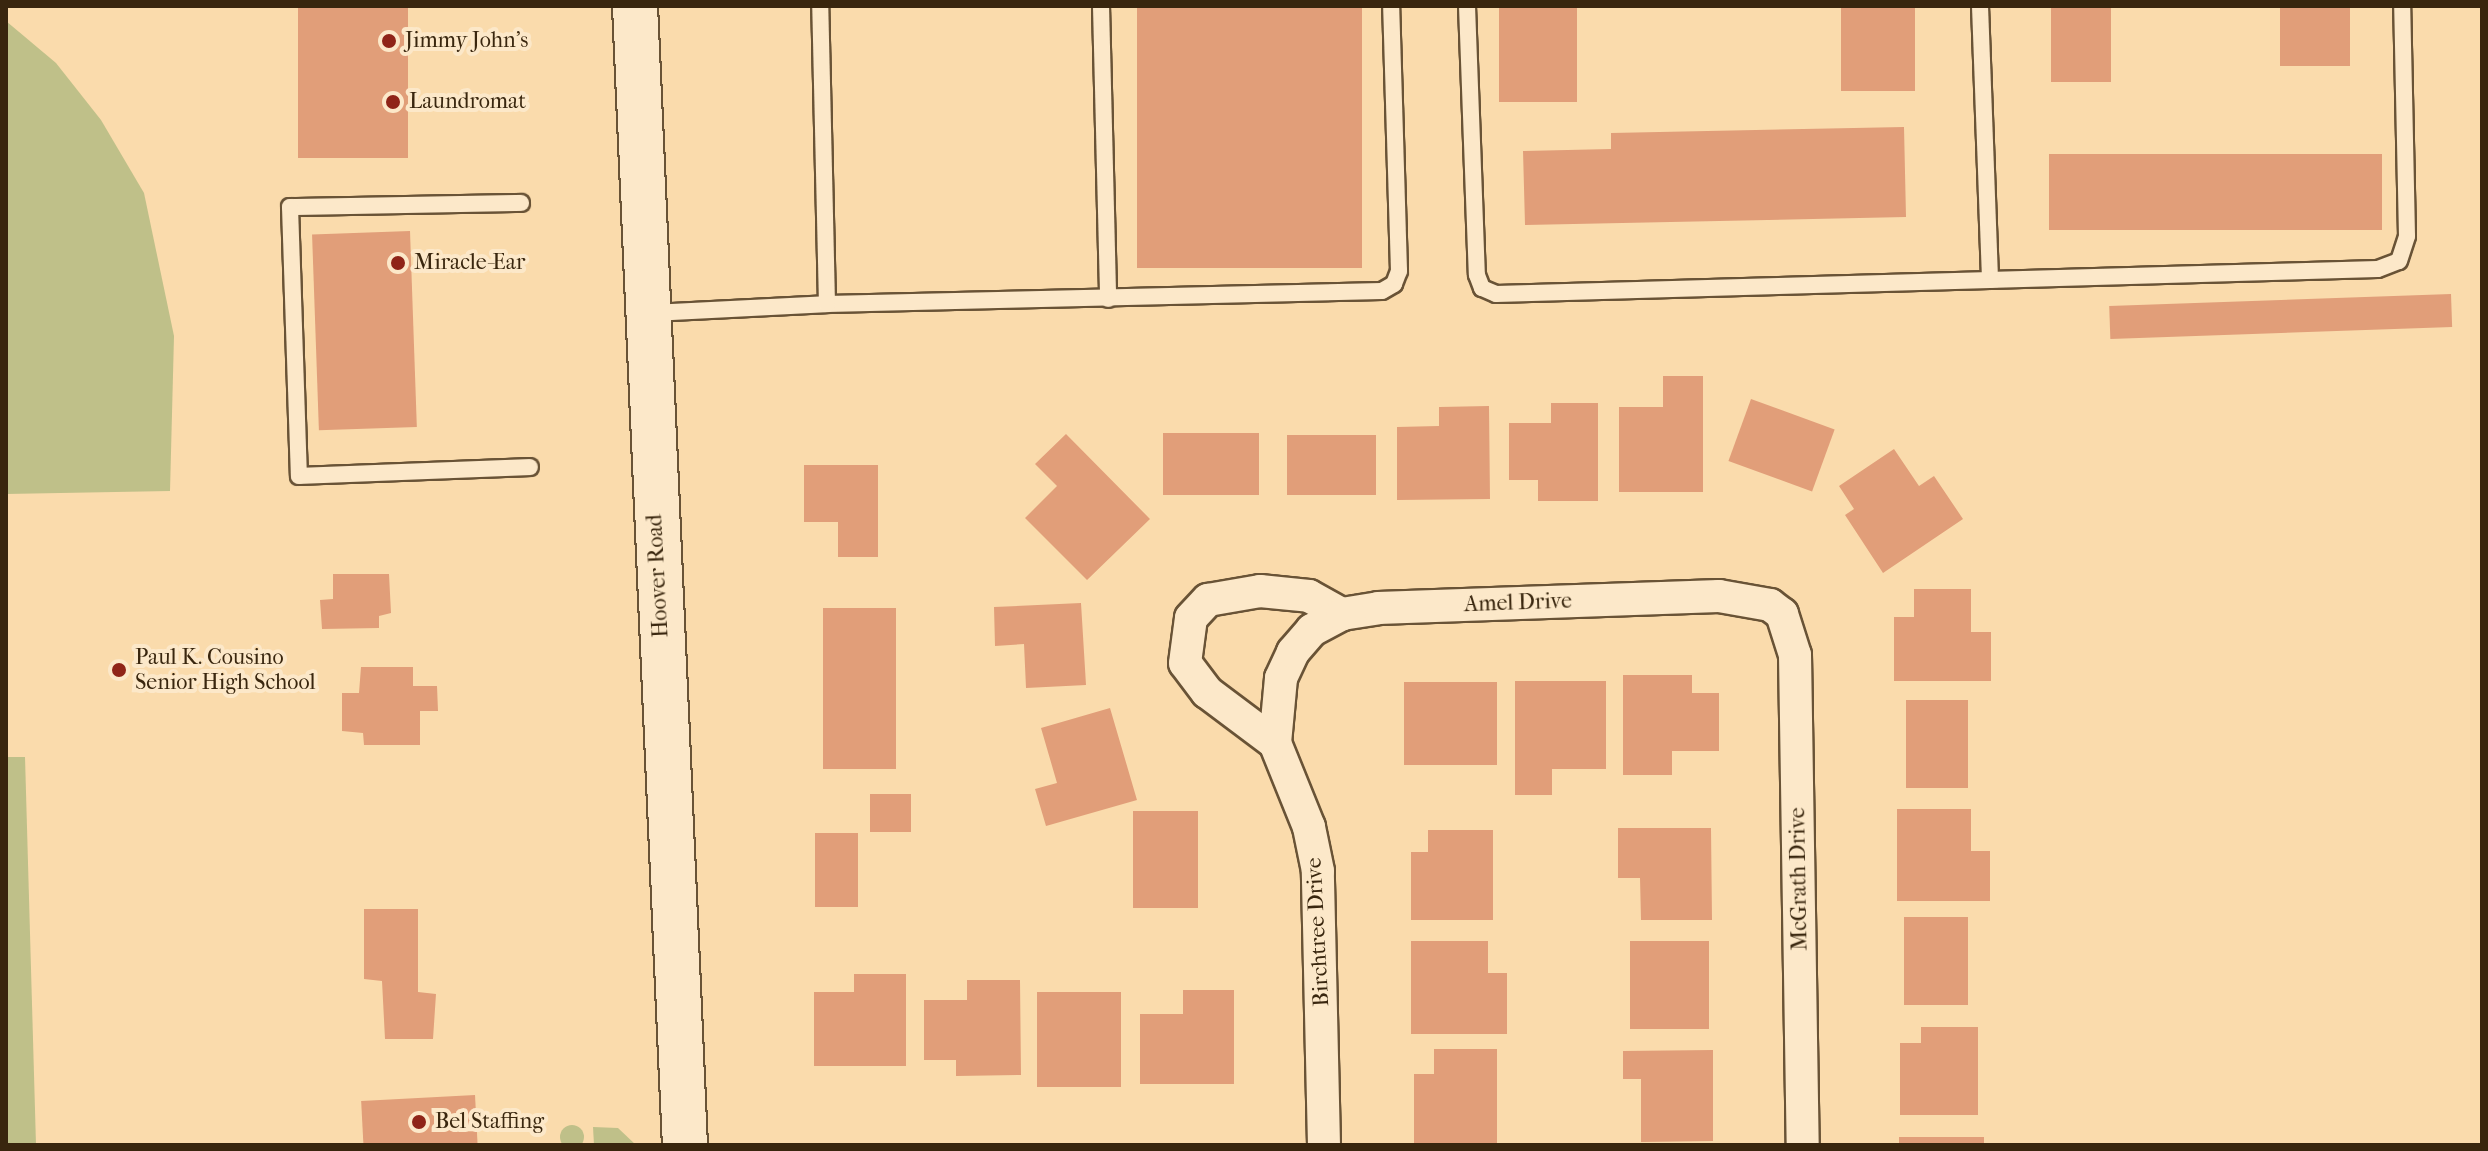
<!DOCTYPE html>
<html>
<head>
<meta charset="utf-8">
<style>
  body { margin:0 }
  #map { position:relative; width:2488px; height:1151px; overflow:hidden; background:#fadbac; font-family:"IM FELL French Canon",serif }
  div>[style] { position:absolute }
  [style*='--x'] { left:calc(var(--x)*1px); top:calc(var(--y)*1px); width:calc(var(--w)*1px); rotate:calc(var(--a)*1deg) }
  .green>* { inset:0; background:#bfc089 }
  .round { border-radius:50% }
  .building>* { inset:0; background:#e19e79; transform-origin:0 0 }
  .roads { filter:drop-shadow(2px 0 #695336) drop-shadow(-2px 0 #695336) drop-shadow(0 2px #695336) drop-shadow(0 -2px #695336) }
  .service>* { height:16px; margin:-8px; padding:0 8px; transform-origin:8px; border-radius:8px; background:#fce8c9 }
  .minor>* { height:32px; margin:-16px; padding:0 16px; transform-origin:16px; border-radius:16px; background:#fce8c9 }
  .secondary>* { height:44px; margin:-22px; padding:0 22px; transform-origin:22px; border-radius:22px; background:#fce8c9 }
  .dots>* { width:22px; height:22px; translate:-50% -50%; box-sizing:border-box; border:4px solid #fce8c9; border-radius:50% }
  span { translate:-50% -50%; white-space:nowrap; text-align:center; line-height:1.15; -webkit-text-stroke:8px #fce8c9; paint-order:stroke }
  .poi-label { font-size:22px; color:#39260e }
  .left { translate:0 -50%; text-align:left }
  .street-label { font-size:22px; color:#39260e }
  .frame { position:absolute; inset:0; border:8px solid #39260e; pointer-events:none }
</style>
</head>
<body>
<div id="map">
  <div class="green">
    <div style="clip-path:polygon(6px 21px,56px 63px,101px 120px,144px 193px,174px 336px,170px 491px,6px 494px)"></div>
    <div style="clip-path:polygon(6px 757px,25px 757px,36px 1145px,6px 1145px)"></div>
    <div class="round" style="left:560px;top:1125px;width:24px;height:24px"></div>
    <div style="clip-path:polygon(593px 1127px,618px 1128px,636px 1145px,594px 1145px)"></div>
  </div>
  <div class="building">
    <div style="left:298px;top:6px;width:110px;height:152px"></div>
    <div style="left:1137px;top:6px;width:225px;height:262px"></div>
    <div style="left:1499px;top:6px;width:78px;height:96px"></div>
    <div style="left:1841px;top:6px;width:74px;height:85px"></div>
    <div style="left:2051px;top:6px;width:60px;height:76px"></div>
    <div style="left:2280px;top:6px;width:70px;height:60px"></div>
    <div style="clip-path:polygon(1904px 127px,1906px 217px,1525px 225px,1523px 151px,1611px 149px,1611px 133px)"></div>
    <div style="left:2382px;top:154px;width:76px;height:333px;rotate:90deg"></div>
    <div style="left:410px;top:231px;width:196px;height:98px;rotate:88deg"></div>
    <div style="left:2451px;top:294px;width:33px;height:342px;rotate:88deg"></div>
    <div style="clip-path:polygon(1663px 376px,1703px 376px,1703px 492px,1619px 492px,1619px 407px,1663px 407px)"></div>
    <div style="left:1751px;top:399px;width:89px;height:66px;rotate:20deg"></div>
    <div style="clip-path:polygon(1551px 403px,1598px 403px,1598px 501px,1538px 501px,1538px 480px,1509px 480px,1509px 423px,1551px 423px)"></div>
    <div style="clip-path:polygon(1489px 406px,1490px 499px,1397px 500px,1397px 427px,1439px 426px,1439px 407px)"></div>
    <div style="left:1163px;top:433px;width:96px;height:62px"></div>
    <div style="clip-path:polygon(1066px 434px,1150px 519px,1087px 580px,1025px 518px,1057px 486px,1035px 464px)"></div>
    <div style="left:1287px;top:435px;width:89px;height:60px"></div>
    <div style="clip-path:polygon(1894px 449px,1919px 486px,1934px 476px,1963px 519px,1883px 573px,1845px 515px,1854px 509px,1839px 486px)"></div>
    <div style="clip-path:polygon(804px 465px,878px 465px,878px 557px,838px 557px,838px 522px,804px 522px)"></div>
    <div style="clip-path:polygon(333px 574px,389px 574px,391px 613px,379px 616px,379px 628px,322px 629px,320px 600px,333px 599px)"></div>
    <div style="clip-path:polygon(1914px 589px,1971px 589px,1971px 632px,1991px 632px,1991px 681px,1894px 681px,1894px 617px,1914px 617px)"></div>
    <div style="clip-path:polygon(1081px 603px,1086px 685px,1026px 688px,1024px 644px,995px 646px,994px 607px)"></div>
    <div style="left:823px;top:608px;width:73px;height:161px"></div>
    <div style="clip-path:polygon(361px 667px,413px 667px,413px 686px,437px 686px,438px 711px,420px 711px,420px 745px,364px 745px,363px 733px,342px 731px,342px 693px,359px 693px)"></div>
    <div style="clip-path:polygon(1623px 675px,1692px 675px,1692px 693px,1719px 693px,1719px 751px,1672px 751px,1672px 775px,1623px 775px)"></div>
    <div style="clip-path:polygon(1515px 681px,1606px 681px,1606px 769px,1552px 769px,1552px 795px,1515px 795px)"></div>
    <div style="left:1404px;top:682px;width:93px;height:83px"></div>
    <div style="left:1906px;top:700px;width:62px;height:88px"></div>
    <div style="clip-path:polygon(1110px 708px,1137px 800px,1046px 826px,1035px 789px,1057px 783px,1041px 728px)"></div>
    <div style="left:870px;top:794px;width:41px;height:38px"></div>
    <div style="clip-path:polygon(1897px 809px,1971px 809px,1971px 851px,1990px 851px,1990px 901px,1897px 901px)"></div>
    <div style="left:1133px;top:811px;width:65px;height:97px"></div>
    <div style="clip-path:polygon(1618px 828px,1711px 828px,1712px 920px,1641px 920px,1640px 878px,1618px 878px)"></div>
    <div style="clip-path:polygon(1428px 830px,1493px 830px,1493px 920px,1411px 920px,1411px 852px,1428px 852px)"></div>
    <div style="left:815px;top:833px;width:43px;height:74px"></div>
    <div style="clip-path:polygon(364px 909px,418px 909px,418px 992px,436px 994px,433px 1039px,385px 1039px,382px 981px,364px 979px)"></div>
    <div style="left:1904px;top:917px;width:64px;height:88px"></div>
    <div style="clip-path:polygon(1411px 941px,1488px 941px,1488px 973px,1507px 973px,1507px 1034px,1411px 1034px)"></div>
    <div style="left:1630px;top:941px;width:79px;height:88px"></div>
    <div style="clip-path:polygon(854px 974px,906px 974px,906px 1066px,814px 1066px,814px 992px,854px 992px)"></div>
    <div style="clip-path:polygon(967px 980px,1020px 980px,1021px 1075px,956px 1076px,956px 1060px,924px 1060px,924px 1000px,967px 1000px)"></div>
    <div style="clip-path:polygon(1183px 990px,1234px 990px,1234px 1084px,1140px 1084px,1140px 1014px,1183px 1014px)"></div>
    <div style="left:1037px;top:992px;width:84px;height:95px"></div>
    <div style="clip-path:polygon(1921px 1027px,1978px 1027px,1978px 1115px,1900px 1115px,1900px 1043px,1921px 1043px)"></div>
    <div style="clip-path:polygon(1434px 1049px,1497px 1049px,1497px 1145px,1414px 1145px,1414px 1074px,1434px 1074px)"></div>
    <div style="clip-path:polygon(1713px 1050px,1713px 1141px,1641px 1142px,1641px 1079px,1623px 1079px,1623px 1051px)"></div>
    <div style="left:475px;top:1095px;width:50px;height:114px;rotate:87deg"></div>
    <div style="left:1899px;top:1137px;width:85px;height:8px"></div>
  </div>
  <div class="roads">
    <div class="service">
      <div style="--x:1101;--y:6;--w:293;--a:88.6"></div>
      <div style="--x:1467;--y:6;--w:269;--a:87.9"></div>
      <div style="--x:1477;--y:275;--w:14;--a:69"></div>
      <div style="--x:1482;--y:288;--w:15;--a:23"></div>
      <div style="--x:1496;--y:294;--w:882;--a:-1.62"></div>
      <div style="--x:2378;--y:269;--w:22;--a:-21"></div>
      <div style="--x:2399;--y:261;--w:26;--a:-72"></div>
      <div style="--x:2407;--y:236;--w:230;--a:-91.2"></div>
      <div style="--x:1980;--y:6;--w:274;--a:87.9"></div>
      <div style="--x:521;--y:203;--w:231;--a:179"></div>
      <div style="--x:290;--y:207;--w:269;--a:88.1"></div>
      <div style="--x:299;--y:476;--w:231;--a:-2.2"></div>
      <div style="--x:827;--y:304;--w:555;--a:-1.34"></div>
      <div style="--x:1382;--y:291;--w:14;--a:-30"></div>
      <div style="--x:1394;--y:284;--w:14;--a:-69"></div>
      <div style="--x:1399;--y:271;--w:265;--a:-91.7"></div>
      <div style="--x:650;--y:313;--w:177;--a:-2.9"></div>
      <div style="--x:827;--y:304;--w:298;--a:-91.3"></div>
    </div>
    <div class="minor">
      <div style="--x:1275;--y:743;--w:85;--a:-143.1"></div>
      <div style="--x:1207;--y:692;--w:36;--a:-127"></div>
      <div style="--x:1185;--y:663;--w:45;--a:-82.4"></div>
      <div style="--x:1191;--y:618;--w:25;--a:-47"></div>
      <div style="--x:1208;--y:600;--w:53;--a:-9.8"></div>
      <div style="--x:1260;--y:591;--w:49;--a:5.8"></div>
      <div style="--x:1309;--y:596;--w:38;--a:29"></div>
      <div style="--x:1324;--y:1145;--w:274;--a:-91.3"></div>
      <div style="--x:1318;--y:871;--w:45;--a:-101.6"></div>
      <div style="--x:1309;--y:827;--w:91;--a:-112"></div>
      <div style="--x:1275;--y:743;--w:65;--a:-84.7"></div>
      <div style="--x:1281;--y:678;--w:29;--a:-65"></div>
      <div style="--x:1293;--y:652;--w:29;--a:-49"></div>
      <div style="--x:1312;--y:630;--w:34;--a:-28"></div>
      <div style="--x:1342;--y:614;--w:36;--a:-9"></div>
      <div style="--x:1378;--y:608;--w:341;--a:-2"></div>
      <div style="--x:1719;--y:596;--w:52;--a:10"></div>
      <div style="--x:1770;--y:605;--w:15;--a:37"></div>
      <div style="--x:1782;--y:614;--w:43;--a:72.4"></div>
      <div style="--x:1795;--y:655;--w:490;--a:89.1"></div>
    </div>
    <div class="secondary">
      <div style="--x:635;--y:6;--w:1140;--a:87.49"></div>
    </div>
  </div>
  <div class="dots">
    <div style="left:389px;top:41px;background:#8f2418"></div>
    <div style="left:393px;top:102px;background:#8f2418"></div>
    <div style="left:398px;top:263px;background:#8f2418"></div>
    <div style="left:119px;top:670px;background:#8f2418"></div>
    <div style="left:419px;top:1122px;background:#8f2418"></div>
  </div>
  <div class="poi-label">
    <span class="left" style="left:405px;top:41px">Jimmy John's</span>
    <span class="left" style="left:409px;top:102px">Laundromat</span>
    <span class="left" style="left:414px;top:263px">Miracle-Ear</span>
    <span class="left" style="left:135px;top:670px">Paul K. Cousino<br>Senior High School</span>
    <span class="left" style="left:435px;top:1122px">Bel Staffing</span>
  </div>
  <div class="street-label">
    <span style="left:658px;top:576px;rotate:-93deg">Hoover Road</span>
    <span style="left:1518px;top:603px;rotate:-2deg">Amel Drive</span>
    <span style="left:1799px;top:879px;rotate:-91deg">McGrath Drive</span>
    <span style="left:1318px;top:932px;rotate:-93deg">Birchtree Drive</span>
  </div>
  <div class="frame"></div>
</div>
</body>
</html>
